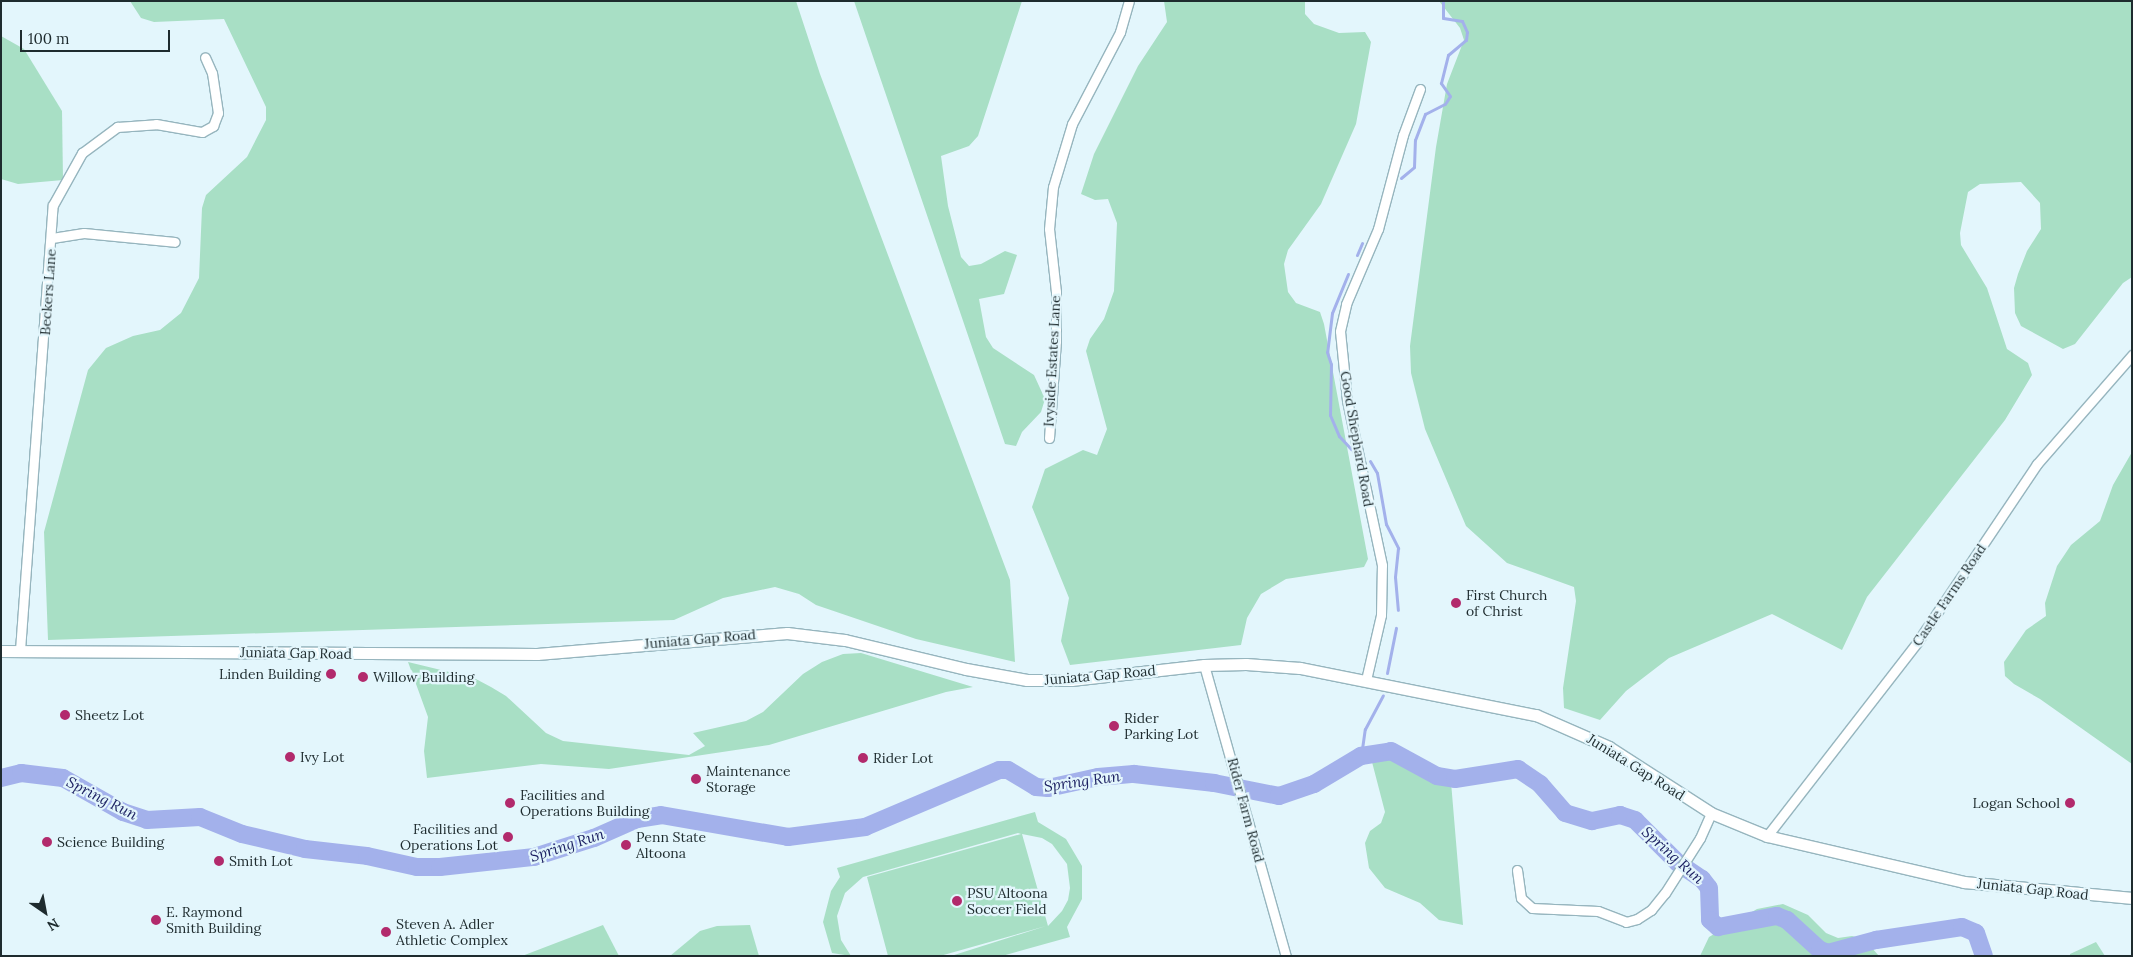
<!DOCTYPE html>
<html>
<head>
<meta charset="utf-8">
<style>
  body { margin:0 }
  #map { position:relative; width:2133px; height:957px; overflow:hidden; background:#e3f6fc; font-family:Lora,serif }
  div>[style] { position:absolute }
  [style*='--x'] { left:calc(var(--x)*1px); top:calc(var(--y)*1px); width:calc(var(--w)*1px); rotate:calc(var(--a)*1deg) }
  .green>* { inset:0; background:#a8dfc5 }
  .stream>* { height:3px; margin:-1.5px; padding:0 1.5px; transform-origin:1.5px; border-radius:1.5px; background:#a3b1eb }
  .river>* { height:18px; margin:-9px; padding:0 9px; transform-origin:9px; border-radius:9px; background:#a3b1eb }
  .roads { filter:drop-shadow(1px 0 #96b5be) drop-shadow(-1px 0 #96b5be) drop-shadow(0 1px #96b5be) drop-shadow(0 -1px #96b5be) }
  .minor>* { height:9px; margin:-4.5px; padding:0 4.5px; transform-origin:4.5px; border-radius:4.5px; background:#fff }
  .secondary>* { height:11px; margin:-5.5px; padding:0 5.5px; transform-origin:5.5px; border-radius:5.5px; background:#fff }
  .dots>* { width:14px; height:14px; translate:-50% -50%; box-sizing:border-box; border:2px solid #e3f6fc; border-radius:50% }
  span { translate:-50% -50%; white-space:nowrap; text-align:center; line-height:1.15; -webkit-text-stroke:4.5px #e3f6fc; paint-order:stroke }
  .street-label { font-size:14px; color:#1e2b2e }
  .poi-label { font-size:14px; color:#1e2b2e }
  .left { translate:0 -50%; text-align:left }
  .right { translate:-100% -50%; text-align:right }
  .water-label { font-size:15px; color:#1b1f61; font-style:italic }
  .frame { position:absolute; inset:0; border:2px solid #1e2b2e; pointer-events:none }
  .north { position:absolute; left:20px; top:887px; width:50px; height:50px; -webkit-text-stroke:4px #e3f6fc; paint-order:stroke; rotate:147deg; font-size:14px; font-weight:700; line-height:20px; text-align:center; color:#1e2b2e }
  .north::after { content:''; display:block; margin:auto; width:18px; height:22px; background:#1e2b2e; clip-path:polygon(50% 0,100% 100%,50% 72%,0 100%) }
  .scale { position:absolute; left:20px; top:30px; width:150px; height:22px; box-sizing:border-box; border:2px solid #1e2b2e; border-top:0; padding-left:6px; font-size:15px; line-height:18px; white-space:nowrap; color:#1e2b2e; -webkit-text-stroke:4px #e3f6fc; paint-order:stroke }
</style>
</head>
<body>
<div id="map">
  <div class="green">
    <div style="clip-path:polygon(130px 1px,796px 1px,820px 74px,1010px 580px,1015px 662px,916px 639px,816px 605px,799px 594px,775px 587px,723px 598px,674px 620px,48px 640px,44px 532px,88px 370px,106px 348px,133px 336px,160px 330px,181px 313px,199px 278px,202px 208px,206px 195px,247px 157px,266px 120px,266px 107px,224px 19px,154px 22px,141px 18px)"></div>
    <div style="clip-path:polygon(854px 1px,1022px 1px,978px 136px,969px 146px,941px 156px,948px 206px,961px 257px,969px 266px,981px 264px,1005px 251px,1017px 255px,1004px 294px,979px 299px,986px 337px,993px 348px,1034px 375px,1045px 399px,1041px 412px,1022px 432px,1016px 446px,1005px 444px)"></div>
    <div style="clip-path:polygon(1164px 1px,1305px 1px,1305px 14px,1314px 24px,1339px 33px,1365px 32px,1371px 42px,1356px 124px,1321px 204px,1288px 250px,1284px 264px,1288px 292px,1296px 303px,1320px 312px,1324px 324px,1368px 559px,1364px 567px,1286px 579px,1261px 594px,1247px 618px,1241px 645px,1070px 665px,1061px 641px,1069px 598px,1032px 507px,1045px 469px,1083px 450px,1097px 455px,1107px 429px,1086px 351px,1090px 339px,1104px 319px,1114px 291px,1117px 223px,1108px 199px,1095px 200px,1081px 194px,1094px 154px,1138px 66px,1167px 22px)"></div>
    <div style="clip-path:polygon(1439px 1px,2132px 1px,2132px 277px,2123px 283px,2075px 344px,2063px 349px,2021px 326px,2015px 313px,2014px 288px,2018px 274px,2027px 251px,2041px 229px,2040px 203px,2021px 182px,1980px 184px,1968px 192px,1960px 233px,1961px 245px,1987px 288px,2007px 349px,2028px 363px,2032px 375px,2005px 420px,1867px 597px,1842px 650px,1772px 614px,1669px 658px,1626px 691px,1600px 720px,1564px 708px,1563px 688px,1576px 601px,1574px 587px,1507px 563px,1466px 526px,1425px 429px,1411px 373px,1410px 346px,1436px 147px,1447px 84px,1464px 40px,1460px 28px)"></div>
    <div style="clip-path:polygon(1px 36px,24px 49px,62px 111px,63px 180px,18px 184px,1px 179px)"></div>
    <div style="clip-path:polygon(2132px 452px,2132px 764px,2040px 699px,2014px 684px,2005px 676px,2004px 662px,2026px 630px,2046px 616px,2045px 603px,2057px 566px,2071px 545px,2100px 521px,2113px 485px)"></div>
    <div style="clip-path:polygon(861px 653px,973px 687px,946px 692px,769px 745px,609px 769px,541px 764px,427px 778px,424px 751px,428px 717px,408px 662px,474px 678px,491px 687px,506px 696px,546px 733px,563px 741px,689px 755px,705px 746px,693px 733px,746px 721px,763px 712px,803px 674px,822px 662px,843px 654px)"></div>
    <div style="clip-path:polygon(1383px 754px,1418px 761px,1451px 782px,1463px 925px,1439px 920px,1420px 903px,1385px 888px,1369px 868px,1365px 843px,1370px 831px,1381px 823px,1385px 812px,1372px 762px)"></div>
    <div style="clip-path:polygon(evenodd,1035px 812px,1038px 822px,1066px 839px,1082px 866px,1082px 899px,1067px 927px,1070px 937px,1002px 956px,951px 956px,1046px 926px,940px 956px,888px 956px,867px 877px,1021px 834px,1018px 833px,863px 877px,845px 893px,837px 916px,841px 940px,851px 956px,832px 953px,823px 922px,831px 891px,840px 877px,837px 868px,1035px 812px,1022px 834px,1042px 838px,1052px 844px,1067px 864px,1070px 888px,1068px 900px,1062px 911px,1048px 926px,1022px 834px)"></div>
    <div style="clip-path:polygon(1783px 904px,1808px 915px,1826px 933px,1838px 938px,1852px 936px,1864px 939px,1879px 956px,1700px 956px,1709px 937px,1757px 909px)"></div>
    <div style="clip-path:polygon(603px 925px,619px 956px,522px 956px)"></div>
    <div style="clip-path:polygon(750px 925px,759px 956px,670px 956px,700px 931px,717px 926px)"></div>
    <div style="clip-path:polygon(2096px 942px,2105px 956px,2070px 956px,2070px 954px)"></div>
  </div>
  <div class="stream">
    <div style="--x:1401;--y:178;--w:17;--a:-40"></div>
    <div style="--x:1414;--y:167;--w:27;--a:-88"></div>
    <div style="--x:1415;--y:140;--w:28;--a:-69"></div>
    <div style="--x:1425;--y:114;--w:22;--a:-27"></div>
    <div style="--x:1445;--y:104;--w:9;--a:-58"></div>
    <div style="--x:1450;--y:96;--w:16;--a:-125"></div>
    <div style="--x:1441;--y:83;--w:29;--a:-76"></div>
    <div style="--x:1448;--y:55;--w:23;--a:-40"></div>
    <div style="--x:1466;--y:40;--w:8;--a:-83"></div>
    <div style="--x:1467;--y:32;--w:12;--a:-114"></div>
    <div style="--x:1462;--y:21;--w:19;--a:-171"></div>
    <div style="--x:1443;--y:18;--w:17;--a:-90"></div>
    <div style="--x:1357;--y:255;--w:13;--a:-67"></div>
    <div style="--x:1348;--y:274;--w:42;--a:112.3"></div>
    <div style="--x:1332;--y:313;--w:39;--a:97"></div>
    <div style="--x:1327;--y:352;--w:13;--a:72"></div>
    <div style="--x:1331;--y:364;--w:51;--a:91.1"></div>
    <div style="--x:1330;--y:415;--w:23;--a:67"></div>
    <div style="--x:1339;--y:436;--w:18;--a:47"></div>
    <div style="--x:1370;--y:461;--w:14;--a:60"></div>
    <div style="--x:1377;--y:473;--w:52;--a:80"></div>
    <div style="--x:1386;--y:524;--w:27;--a:63"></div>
    <div style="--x:1398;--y:548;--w:29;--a:96"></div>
    <div style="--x:1395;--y:577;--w:33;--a:85"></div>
    <div style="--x:1387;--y:673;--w:46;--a:-78.7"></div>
    <div style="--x:1361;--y:756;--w:27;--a:-82"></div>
    <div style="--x:1365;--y:729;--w:38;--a:-62"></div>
  </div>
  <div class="river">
    <div style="--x:1;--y:778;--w:21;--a:-14"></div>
    <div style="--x:21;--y:773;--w:42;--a:6.8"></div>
    <div style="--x:63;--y:778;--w:69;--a:29.5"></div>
    <div style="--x:123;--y:812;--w:25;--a:18"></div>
    <div style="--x:147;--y:820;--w:53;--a:-3.2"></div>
    <div style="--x:200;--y:817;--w:45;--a:22"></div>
    <div style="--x:242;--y:834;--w:65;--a:13.4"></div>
    <div style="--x:305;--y:849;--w:62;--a:6.4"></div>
    <div style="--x:367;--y:856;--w:51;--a:12.4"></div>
    <div style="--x:417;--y:867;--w:23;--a:0"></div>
    <div style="--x:440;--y:867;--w:95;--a:-6.1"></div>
    <div style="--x:534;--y:857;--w:63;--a:-17.6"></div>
    <div style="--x:594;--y:838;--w:47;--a:-23.8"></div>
    <div style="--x:637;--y:819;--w:24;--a:-9"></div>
    <div style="--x:661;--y:815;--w:129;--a:9.8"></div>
    <div style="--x:788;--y:837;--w:78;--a:-7.4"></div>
    <div style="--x:865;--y:827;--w:146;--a:-23"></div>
    <div style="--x:999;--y:770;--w:9;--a:0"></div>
    <div style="--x:1008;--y:770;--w:33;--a:31"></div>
    <div style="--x:1036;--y:787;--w:12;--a:5"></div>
    <div style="--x:1048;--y:788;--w:51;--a:-12.4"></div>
    <div style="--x:1098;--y:777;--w:36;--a:-5"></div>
    <div style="--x:1134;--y:774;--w:81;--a:6.4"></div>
    <div style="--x:1214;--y:783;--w:66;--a:11.3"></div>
    <div style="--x:1279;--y:796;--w:37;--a:-19"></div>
    <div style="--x:1314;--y:784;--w:55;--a:-30.8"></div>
    <div style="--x:1361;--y:756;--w:30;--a:-9"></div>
    <div style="--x:1391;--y:751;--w:52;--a:28.5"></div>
    <div style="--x:1437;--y:776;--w:18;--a:9"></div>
    <div style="--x:1455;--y:779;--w:64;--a:-9"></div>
    <div style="--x:1518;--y:769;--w:27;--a:34"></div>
    <div style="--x:1540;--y:784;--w:38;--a:49"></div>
    <div style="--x:1565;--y:813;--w:28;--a:17"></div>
    <div style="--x:1592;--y:821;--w:29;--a:-12"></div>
    <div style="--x:1620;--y:815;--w:16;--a:18"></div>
    <div style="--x:1635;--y:820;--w:61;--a:45"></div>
    <div style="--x:1678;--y:863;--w:29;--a:34"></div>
    <div style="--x:1702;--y:879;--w:11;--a:52"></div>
    <div style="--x:1709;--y:888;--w:32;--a:88"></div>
    <div style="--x:1710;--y:920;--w:11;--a:41"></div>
    <div style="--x:1718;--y:927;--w:60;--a:-10.6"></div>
    <div style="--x:1777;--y:916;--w:11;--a:22"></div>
    <div style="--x:1787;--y:920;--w:45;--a:42.3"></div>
    <div style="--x:1820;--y:950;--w:9;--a:21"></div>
    <div style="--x:1828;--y:953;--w:50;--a:-15.2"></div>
    <div style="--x:1876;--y:940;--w:87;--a:-8.6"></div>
    <div style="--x:1962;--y:927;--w:15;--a:23"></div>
    <div style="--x:1976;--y:933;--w:24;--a:71"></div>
  </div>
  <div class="roads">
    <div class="minor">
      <div style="--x:52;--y:238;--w:32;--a:-9"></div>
      <div style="--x:84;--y:233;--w:91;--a:5.6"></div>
      <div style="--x:1049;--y:438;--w:97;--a:-85.9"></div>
      <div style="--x:1056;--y:341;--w:49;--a:-90"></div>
      <div style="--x:1056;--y:292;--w:63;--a:-96.3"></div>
      <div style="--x:1049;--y:229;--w:42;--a:-84.6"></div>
      <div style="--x:1053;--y:187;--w:66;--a:-73.2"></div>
      <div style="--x:1072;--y:124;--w:104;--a:-62.4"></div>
      <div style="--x:1120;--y:32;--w:32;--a:-74"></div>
      <div style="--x:20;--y:650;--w:446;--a:-85.8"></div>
      <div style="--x:53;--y:205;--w:60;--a:-60.9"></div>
      <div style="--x:82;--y:153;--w:44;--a:-36.6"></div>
      <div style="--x:117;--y:127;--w:39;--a:-4"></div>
      <div style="--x:156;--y:124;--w:47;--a:9.9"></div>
      <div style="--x:202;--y:132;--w:13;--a:-29"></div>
      <div style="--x:213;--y:126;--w:14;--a:-69"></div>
      <div style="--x:218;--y:113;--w:40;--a:-98.5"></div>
      <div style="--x:212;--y:73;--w:17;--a:-114"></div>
      <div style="--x:1204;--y:665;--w:302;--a:74.3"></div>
      <div style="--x:1366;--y:680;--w:67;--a:-77"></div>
      <div style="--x:1381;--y:615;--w:50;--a:-88.9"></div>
      <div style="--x:1382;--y:565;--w:169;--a:-102"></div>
      <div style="--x:1347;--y:400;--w:69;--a:-95.8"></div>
      <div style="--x:1340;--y:331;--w:28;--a:-77"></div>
      <div style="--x:1346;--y:304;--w:82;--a:-66.9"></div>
      <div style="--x:1378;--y:229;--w:97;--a:-75.1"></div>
      <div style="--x:1403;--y:135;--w:49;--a:-69.7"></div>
      <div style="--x:1767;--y:836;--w:247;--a:-52.2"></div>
      <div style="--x:1918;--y:641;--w:213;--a:-56.1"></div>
      <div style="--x:2037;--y:464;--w:145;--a:-48.9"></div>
      <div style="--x:1517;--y:870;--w:28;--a:82"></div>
      <div style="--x:1521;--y:898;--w:15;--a:42"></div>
      <div style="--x:1532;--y:908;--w:66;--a:2.6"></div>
      <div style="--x:1598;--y:911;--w:30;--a:21"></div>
      <div style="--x:1626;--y:922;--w:11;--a:-15"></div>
      <div style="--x:1637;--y:919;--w:17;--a:-33"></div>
      <div style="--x:1651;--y:910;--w:22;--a:-51"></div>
      <div style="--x:1665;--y:893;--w:65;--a:-57.5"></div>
      <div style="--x:1700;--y:838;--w:27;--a:-66"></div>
    </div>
    <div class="secondary">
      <div style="--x:1;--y:651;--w:536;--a:0.32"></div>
      <div style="--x:537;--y:654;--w:251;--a:-4.8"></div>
      <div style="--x:787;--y:633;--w:58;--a:6.9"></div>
      <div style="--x:845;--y:640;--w:124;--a:13.5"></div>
      <div style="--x:966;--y:669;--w:62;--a:10.2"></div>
      <div style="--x:1027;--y:680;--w:44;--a:0"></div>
      <div style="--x:1071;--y:680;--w:134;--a:-6.4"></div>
      <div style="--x:1204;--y:665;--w:42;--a:-1.4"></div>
      <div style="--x:1246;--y:664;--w:54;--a:4.2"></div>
      <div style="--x:1300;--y:668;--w:241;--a:11.3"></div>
      <div style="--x:1536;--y:715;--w:80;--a:23.7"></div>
      <div style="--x:1609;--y:747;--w:121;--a:32.9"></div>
      <div style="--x:1711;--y:813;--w:61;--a:22.3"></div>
      <div style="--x:1767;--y:836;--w:202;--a:13.1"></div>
      <div style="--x:1964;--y:882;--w:169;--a:5.4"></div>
    </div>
  </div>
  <div class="dots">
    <div style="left:1456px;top:603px;background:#b22a6c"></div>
    <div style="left:331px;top:674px;background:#b22a6c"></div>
    <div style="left:363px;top:677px;background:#b22a6c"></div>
    <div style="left:65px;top:715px;background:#b22a6c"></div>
    <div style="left:1114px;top:726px;background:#b22a6c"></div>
    <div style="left:290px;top:757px;background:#b22a6c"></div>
    <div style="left:863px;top:758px;background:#b22a6c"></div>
    <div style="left:696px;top:779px;background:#b22a6c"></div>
    <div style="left:510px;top:803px;background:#b22a6c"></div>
    <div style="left:2070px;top:803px;background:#b22a6c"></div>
    <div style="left:508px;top:837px;background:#b22a6c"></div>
    <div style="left:47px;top:842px;background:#b22a6c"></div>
    <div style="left:626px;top:845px;background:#b22a6c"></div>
    <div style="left:219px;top:861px;background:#b22a6c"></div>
    <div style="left:957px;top:901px;background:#b22a6c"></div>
    <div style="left:156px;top:920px;background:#b22a6c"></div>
    <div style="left:386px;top:932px;background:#b22a6c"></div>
  </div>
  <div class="street-label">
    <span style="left:48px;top:292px;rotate:-86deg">Beckers Lane</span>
    <span style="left:1052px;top:361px;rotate:-87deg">Ivyside Estates Lane</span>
    <span style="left:1357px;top:439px;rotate:80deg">Good Shephard Road</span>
    <span style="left:1949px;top:595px;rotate:-56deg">Castle Farms Road</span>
    <span style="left:700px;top:639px;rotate:-5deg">Juniata Gap Road</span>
    <span style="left:296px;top:653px;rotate:1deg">Juniata Gap Road</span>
    <span style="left:1100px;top:675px;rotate:-5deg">Juniata Gap Road</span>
    <span style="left:1636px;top:767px;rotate:32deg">Juniata Gap Road</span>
    <span style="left:1246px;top:810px;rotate:75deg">Rider Farm Road</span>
    <span style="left:2033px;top:889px;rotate:6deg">Juniata Gap Road</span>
  </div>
  <div class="poi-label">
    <span class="left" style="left:1466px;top:603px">First Church<br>of Christ</span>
    <span class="right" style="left:321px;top:674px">Linden Building</span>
    <span class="left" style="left:373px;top:677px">Willow Building</span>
    <span class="left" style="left:75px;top:715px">Sheetz Lot</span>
    <span class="left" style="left:1124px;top:726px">Rider<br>Parking Lot</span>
    <span class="left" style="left:300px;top:757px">Ivy Lot</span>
    <span class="left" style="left:873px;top:758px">Rider Lot</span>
    <span class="left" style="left:706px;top:779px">Maintenance<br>Storage</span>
    <span class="left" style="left:520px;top:803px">Facilities and<br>Operations Building</span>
    <span class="right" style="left:2060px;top:803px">Logan School</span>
    <span class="right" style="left:498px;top:837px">Facilities and<br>Operations Lot</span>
    <span class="left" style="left:636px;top:845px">Penn State<br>Altoona</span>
    <span class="left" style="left:57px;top:842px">Science Building</span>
    <span class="left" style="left:229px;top:861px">Smith Lot</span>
    <span class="left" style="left:967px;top:901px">PSU Altoona<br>Soccer Field</span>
    <span class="left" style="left:166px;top:920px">E. Raymond<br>Smith Building</span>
    <span class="left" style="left:396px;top:932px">Steven A. Adler<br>Athletic Complex</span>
  </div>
  <div class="water-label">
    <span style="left:1082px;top:781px;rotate:-8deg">Spring Run</span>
    <span style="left:102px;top:798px;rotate:27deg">Spring Run</span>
    <span style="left:567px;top:845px;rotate:-18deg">Spring Run</span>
    <span style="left:1673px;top:855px;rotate:42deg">Spring Run</span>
  </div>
  <div class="frame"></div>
  <div class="north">N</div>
  <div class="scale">100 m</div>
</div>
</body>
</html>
